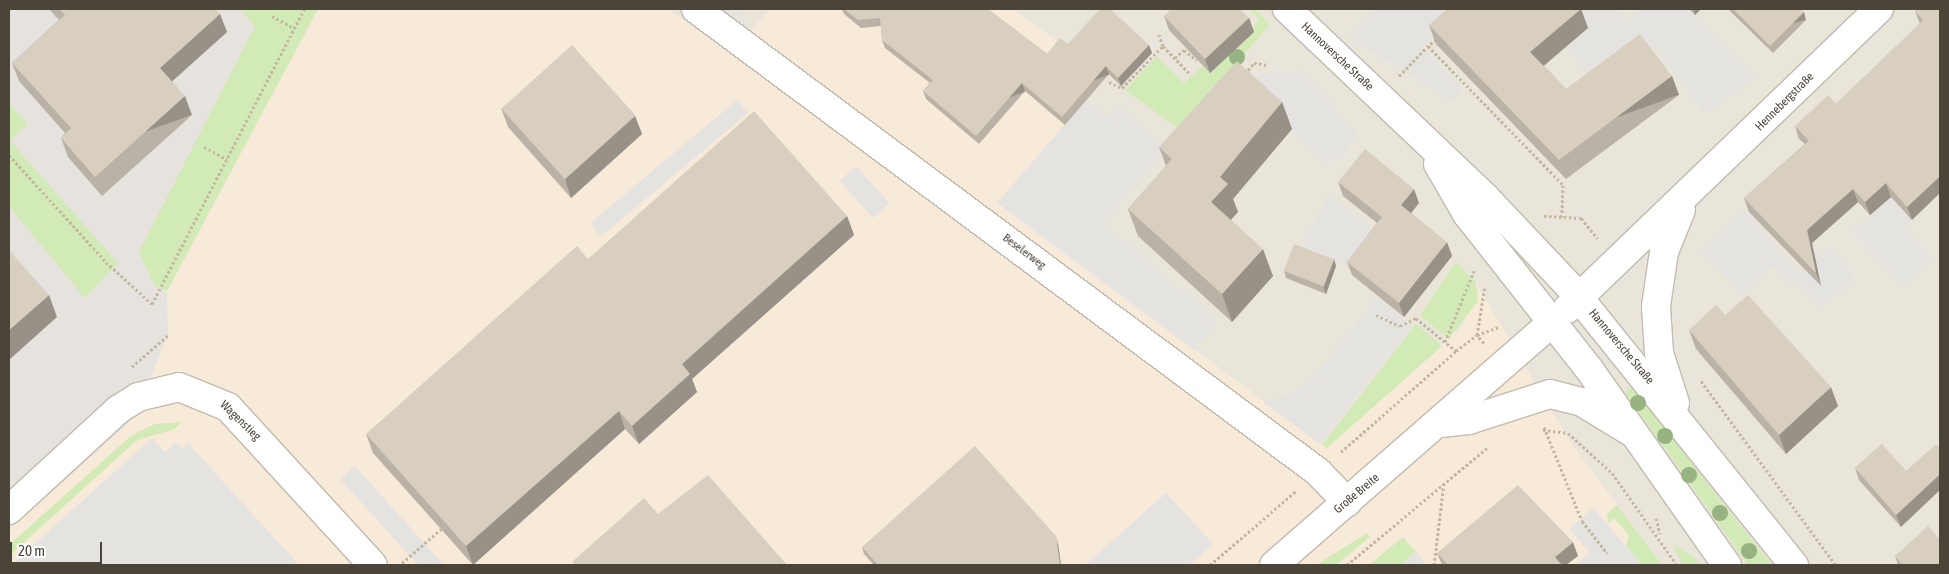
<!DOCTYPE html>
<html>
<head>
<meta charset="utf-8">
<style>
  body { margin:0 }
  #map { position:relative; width:1949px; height:574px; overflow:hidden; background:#f6f3ec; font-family:"Asap Condensed",sans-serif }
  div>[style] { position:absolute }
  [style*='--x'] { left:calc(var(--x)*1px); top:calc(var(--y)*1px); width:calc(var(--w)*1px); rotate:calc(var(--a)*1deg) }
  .residential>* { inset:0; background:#eae5da }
  .commercial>* { inset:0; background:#f7ead8 }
  .industrial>* { inset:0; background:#e6e2dd }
  .green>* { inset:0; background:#d2eab5 }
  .parking>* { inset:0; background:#e5e3e0; transform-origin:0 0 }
  .path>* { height:3px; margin-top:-1.5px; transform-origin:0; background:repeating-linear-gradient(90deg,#c4b79f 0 2.5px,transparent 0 5px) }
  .roads { filter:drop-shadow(1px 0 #c2bbae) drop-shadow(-1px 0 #c2bbae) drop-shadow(0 1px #c2bbae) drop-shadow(0 -1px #c2bbae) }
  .minor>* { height:28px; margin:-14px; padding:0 14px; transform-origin:14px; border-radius:14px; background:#fff }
  .tertiary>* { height:28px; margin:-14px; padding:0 14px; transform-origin:14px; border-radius:14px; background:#fff }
  .trees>* { width:16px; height:16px; margin:-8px; border-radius:50%; background:#97b381 }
  .wall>* { inset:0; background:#bab2a6 }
  .shaded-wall>* { inset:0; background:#979187; transform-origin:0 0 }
  .building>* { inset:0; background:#d8cfc1; transform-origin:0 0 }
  span { translate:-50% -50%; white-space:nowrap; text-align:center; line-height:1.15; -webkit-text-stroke:4.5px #fff; paint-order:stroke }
  .street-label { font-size:12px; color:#4b4439 }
  .frame { position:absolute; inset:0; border:10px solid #4b4439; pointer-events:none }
  .scale { position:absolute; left:10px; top:542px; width:92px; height:22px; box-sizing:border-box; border:2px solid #4b4439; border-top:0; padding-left:6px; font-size:15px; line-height:18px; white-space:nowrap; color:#4b4439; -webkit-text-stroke:4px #fff; paint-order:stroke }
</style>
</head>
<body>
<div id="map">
  <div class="residential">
    <div style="clip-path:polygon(668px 9px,772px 9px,728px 52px)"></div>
    <div style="clip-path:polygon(1013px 9px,1940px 9px,1940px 565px,1662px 565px,1569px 441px,1462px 326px,1327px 448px,997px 203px,1071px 52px)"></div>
  </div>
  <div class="commercial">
    <div style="clip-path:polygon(9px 9px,668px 9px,728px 52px,771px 9px,1013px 9px,1105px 79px,997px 204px,1327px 448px,1462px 326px,1478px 289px,1475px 281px,1569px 440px,1662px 565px,9px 565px)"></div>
  </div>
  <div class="industrial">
    <div style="clip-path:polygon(9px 9px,318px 9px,167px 291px,168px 335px,133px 419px,9px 530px)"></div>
    <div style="clip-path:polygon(1534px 9px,1617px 9px,1626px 20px,1588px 28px,1566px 47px)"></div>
  </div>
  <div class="green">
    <div style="clip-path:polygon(240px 9px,318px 9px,167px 291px,155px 286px,139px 252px,255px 26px)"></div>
    <div style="clip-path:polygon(1249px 9px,1255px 9px,1270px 24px,1180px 130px,1125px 90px,1157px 56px,1184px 83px,1203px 66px,1210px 73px,1254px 32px,1251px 29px,1260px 20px)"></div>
    <div style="clip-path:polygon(9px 104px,28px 123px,10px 141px,118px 263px,85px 298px,9px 206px)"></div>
    <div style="clip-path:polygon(1456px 262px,1475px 281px,1478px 301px,1449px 339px,1420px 316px)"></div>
    <div style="clip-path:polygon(1416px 324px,1442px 346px,1327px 448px,1322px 445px)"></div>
    <div style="clip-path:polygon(1632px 387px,1735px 519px,1772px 565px,1748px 565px,1625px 392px)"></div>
    <div style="clip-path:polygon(181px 422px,175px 429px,137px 440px,9px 556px,9px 545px,132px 435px,155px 424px)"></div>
    <div style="clip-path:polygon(1617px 505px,1662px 565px,1642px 565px,1626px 546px,1629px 535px,1614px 518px,1608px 523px,1607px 514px)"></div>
    <div style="clip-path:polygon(1367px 533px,1370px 537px,1336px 565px,1316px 565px)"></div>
    <div style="clip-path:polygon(1403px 537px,1416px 552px,1401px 565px,1369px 565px)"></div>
    <div style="clip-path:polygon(1674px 545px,1692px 556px,1701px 565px,1682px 565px)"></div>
  </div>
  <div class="parking">
    <div style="clip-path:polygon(720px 9px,741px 9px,734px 19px)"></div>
    <div style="clip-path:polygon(1378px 9px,1462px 9px,1422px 48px,1463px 90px,1452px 101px,1349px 37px)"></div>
    <div style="clip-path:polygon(1644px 9px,1689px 9px,1756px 78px,1704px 113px,1655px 47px,1600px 88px,1566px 47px,1588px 28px,1626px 20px)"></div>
    <div style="clip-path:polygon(1301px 71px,1357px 133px,1341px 160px,1324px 161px,1246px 92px,1264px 73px)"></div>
    <div style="left:737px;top:100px;width:17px;height:192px;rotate:50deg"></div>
    <div style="clip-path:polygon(1086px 100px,1107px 119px,1118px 107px,1166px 148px,1102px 223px,1218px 322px,1194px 350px,997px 203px)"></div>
    <div style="left:856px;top:166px;width:50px;height:22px;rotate:48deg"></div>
    <div style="clip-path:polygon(1329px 193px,1376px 233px,1349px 267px,1302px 244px)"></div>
    <div style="clip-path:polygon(1891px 197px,1912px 220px,1904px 228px,1932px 258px,1903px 285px,1853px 231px)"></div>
    <div style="clip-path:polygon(1744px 211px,1800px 273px,1828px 247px,1855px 277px,1822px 308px,1795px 279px,1789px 284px,1773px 265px,1741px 295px,1701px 250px)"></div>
    <div style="clip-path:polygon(1377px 298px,1412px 326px,1319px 443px,1263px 402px,1287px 396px,1311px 379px)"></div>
    <div style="clip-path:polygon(152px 438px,165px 452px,176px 442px,182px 448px,188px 443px,299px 565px,11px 565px)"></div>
    <div style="clip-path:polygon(355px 466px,444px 565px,418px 565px,340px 479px)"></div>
    <div style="clip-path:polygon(1166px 493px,1213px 544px,1189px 565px,1085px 565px)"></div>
    <div style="clip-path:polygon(1593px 508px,1612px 530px,1642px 565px,1575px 565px,1590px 552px,1569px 529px)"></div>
    <div style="clip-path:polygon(1416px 552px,1427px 565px,1401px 565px,1406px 560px)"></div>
  </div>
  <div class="path">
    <div style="--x:272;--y:16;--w:25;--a:29"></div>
    <div style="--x:1436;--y:39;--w:11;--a:139"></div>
    <div style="--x:1428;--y:46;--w:194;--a:45.8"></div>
    <div style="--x:1563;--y:185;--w:32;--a:92"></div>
    <div style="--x:1163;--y:46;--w:37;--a:46"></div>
    <div style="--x:1175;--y:58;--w:12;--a:-42"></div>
    <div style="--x:1184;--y:50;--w:16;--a:38"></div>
    <div style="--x:1245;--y:74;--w:14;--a:-51"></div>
    <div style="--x:1254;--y:63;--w:13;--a:9"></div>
    <div style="--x:1399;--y:76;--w:42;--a:-46"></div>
    <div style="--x:1109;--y:82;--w:14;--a:25"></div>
    <div style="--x:1122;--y:88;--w:59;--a:-45.7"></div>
    <div style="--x:1163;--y:46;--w:12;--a:-110"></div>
    <div style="--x:204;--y:147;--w:26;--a:28"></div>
    <div style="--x:9;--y:155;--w:144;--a:47.8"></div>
    <div style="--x:106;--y:262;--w:62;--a:42.4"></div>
    <div style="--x:152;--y:304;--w:332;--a:-62.7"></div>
    <div style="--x:1544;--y:216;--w:37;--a:3"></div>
    <div style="--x:1581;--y:218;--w:26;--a:51"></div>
    <div style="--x:1376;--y:315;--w:26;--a:25"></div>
    <div style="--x:1400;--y:326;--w:18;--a:-27"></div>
    <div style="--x:1416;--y:318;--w:52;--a:39.5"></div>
    <div style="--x:1445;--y:342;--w:77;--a:-67.8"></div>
    <div style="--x:1484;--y:343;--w:11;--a:-131"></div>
    <div style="--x:1477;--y:335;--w:50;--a:-80.7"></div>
    <div style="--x:132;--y:367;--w:48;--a:-41.6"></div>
    <div style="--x:1701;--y:381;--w:227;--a:53.8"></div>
    <div style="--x:1544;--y:427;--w:101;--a:68"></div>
    <div style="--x:1582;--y:521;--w:41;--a:52"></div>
    <div style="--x:1543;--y:430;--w:25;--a:7"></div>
    <div style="--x:1568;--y:433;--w:59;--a:42.3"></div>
    <div style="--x:1612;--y:473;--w:113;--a:54.8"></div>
    <div style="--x:1341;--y:452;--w:153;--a:-41.3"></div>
    <div style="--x:1456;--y:351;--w:26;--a:-37"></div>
    <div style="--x:1477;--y:335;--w:23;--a:-20"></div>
    <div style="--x:1656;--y:518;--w:16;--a:76"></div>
    <div style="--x:402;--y:563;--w:52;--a:-41.1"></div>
    <div style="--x:1210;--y:565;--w:113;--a:-40.7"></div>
    <div style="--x:1347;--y:565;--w:184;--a:-39.9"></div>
    <div style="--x:1434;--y:565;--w:82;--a:-83"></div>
  </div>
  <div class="roads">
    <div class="minor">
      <div style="--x:696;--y:9;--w:775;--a:36.66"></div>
      <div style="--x:1318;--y:472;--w:42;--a:46"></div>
      <div style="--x:1441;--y:423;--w:28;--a:-6"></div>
      <div style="--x:1469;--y:420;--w:85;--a:-17.8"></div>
      <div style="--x:1550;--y:394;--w:33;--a:14"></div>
      <div style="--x:1582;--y:402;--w:60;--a:31.3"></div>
      <div style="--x:9;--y:510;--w:149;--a:-42.6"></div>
      <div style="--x:119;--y:409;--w:22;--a:-32"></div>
      <div style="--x:138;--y:397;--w:42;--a:-13.7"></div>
      <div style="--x:179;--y:387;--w:53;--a:22.2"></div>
      <div style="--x:228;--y:407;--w:214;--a:47.5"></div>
      <div style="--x:1274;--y:565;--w:370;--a:-41.1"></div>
    </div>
    <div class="tertiary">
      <div style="--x:1287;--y:9;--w:273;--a:43.5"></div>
      <div style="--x:1485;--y:197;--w:125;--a:46.6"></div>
      <div style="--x:1571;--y:288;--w:356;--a:51.2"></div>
      <div style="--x:1438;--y:164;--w:58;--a:59.9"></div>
      <div style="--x:1467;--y:214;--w:197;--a:51.8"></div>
      <div style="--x:1589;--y:369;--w:240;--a:54.9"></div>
      <div style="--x:1567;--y:309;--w:433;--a:-43.9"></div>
      <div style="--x:1675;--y:403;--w:52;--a:-107.7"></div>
      <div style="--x:1659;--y:353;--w:47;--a:-93.7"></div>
      <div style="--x:1656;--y:306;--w:55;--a:-81.6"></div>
      <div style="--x:1664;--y:252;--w:45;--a:-68"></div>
    </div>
  </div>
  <div class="trees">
    <div style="left:1237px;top:57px"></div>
    <div style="left:1638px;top:403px"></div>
    <div style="left:1665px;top:436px"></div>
    <div style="left:1689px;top:475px"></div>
    <div style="left:1720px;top:513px"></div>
    <div style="left:1749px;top:551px"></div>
  </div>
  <div class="wall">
    <div style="clip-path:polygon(49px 9px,215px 9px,220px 14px,227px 32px,172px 81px,192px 115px,102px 196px,68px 157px,61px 138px,65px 133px,19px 81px,12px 63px,59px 20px)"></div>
    <div style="clip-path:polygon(842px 9px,988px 9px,1047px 54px,1068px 44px,1149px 45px,1152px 53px,1121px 86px,1109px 74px,1065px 125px,1025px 91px,979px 144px,926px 99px,923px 91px,930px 83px,885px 48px,882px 40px,881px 26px,861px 28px,844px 14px)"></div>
    <div style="clip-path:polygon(1581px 9px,1588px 28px,1544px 66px,1566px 89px,1672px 76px,1679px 95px,1566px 179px,1436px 44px,1429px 25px)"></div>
    <div style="clip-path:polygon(1689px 9px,1701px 9px,1695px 15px)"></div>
    <div style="clip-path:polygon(1728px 9px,1800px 9px,1806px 20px,1773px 53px)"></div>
    <div style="clip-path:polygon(1940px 9px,1912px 220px,1891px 197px,1870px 215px,1858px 202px,1812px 243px,1821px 286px,1749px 212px,1744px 198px,1805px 144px,1799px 139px,1795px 126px,1836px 104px,1920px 24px,1915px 11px)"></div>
    <div style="clip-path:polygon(1164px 16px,1249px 18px,1254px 32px,1210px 73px,1169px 30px)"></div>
    <div style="clip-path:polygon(1282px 102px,1292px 129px,1233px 199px,1238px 212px,1231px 220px,1273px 276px,1232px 322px,1138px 236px,1128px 209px,1166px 166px,1159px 147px)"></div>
    <div style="clip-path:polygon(501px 108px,635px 116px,642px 134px,571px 198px,508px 127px)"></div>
    <div style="clip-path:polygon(1338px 182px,1419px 203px,1411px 213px,1452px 256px,1404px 317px,1352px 275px,1347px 262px,1377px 223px,1343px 196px)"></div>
    <div style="clip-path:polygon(847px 216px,854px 235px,692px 379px,697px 392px,639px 444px,625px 429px,473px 565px,373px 453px,366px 434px)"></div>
    <div style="clip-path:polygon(1334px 259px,1336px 266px,1326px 294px,1286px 278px,1284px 271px)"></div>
    <div style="clip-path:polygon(1725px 315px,1838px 406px,1786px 454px,1696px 349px,1689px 330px)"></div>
    <div style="clip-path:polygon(1882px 444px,1901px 527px,1859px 480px,1855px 468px)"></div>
    <div style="clip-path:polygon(1058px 544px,1061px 565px,874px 565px,864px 554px,862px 547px)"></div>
    <div style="clip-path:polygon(1437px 553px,1578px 556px,1566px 565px,1442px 565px)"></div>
    <div style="clip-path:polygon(1895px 556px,1940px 565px,1898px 565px)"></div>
  </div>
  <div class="shaded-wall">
    <div style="clip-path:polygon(1581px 9px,1588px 28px,1537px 71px,1530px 52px)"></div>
    <div style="clip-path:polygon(1693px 9px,1701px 9px,1695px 15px)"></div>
    <div style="left:1804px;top:12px;width:8px;height:48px;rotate:76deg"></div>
    <div style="clip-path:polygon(220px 14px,227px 32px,167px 86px,160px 68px)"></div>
    <div style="clip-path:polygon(1249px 18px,1254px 32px,1210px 73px,1205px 59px)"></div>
    <div style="clip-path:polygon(1149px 45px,1152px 53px,1121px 86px,1118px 78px)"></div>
    <div style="left:1106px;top:66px;width:9px;height:67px;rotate:69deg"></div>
    <div style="left:1672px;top:76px;width:20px;height:141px;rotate:70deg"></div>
    <div style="left:1022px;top:83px;width:9px;height:70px;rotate:69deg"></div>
    <div style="left:185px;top:96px;width:20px;height:121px;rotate:70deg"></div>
    <div style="clip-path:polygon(1282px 102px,1292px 129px,1233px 199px,1238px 212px,1221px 230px,1211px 202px,1220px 177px)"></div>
    <div style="clip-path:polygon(635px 116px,642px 134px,571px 198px,565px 179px)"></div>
    <div style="clip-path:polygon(1940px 176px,1940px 193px,1912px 220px,1907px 207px)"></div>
    <div style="clip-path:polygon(1886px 183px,1891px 197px,1870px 215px,1865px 202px)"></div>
    <div style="clip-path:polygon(1414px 189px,1419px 203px,1406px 219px,1401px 205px)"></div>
    <div style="clip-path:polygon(1853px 189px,1858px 202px,1812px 243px,1821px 286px,1816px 273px,1807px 230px)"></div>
    <div style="clip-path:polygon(847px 216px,854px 235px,692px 379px,697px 392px,639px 444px,632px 426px,682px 364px)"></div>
    <div style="clip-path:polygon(1447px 242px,1452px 256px,1404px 317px,1399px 303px)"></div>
    <div style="clip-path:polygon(1263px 249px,1273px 276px,1232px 322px,1222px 294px)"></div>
    <div style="clip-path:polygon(1334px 259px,1336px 266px,1326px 294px,1323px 286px)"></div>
    <div style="clip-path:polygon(49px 295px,57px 317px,9px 360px,9px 330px)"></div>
    <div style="clip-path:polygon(1831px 387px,1838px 406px,1786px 454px,1779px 435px)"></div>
    <div style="clip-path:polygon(619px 411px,625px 429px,473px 565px,466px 546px)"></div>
    <div style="clip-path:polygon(1940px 474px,1940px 490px,1901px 527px,1896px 515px)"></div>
    <div style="clip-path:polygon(1056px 536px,1058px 544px,1061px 565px,1060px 565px)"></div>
    <div style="clip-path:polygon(1573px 542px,1578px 556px,1566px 565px,1558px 565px,1555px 557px)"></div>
  </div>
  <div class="building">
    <div style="clip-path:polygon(59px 9px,215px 9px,220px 14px,160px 68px,185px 96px,95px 177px,61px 138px,71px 128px,12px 63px,65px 15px)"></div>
    <div style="clip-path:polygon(844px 9px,988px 9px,1047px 54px,1060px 38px,1068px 44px,1100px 9px,1110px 9px,1149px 45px,1118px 78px,1106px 66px,1062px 117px,1022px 83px,976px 136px,923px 91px,933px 80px,882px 40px,880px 18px,858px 20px)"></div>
    <div style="clip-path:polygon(1171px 9px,1240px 9px,1249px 18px,1205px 59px,1164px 16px)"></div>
    <div style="clip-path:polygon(1447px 9px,1581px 9px,1530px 52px,1566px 89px,1640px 34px,1672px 76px,1559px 160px,1429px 25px)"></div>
    <div style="clip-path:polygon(1733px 9px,1800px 9px,1804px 12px,1770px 46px)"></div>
    <div style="clip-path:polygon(1917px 9px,1940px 9px,1940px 176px,1907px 207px,1886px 183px,1865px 202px,1853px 189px,1807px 230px,1816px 273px,1744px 198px,1809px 141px,1795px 126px,1828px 95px,1836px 104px,1923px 20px,1915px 11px)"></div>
    <div style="left:572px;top:45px;width:95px;height:95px;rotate:48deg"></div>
    <div style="clip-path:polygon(1237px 61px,1282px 102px,1220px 177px,1228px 184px,1211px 202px,1263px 249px,1222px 294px,1128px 209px,1172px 159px,1159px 147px)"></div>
    <div style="clip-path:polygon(754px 111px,847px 216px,682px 364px,690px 374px,632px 426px,619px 411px,466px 546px,366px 434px,577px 246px,588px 259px)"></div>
    <div style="clip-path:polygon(1365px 149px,1414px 189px,1401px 205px,1447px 242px,1399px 303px,1347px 262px,1382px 217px,1338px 182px)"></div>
    <div style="left:1294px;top:244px;width:43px;height:29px;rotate:21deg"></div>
    <div style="clip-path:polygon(9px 250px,49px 295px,9px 330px)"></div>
    <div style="clip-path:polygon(1748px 295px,1831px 387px,1779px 435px,1689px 330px,1716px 305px,1725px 315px)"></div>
    <div style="clip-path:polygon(1882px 444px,1906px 471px,1936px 444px,1940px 448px,1940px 474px,1896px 515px,1855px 468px)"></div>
    <div style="clip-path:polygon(975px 446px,1056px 536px,1060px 565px,878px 565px,862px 547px)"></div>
    <div style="clip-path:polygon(708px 475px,787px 565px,575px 565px,572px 562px,644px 498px,658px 514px)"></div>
    <div style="clip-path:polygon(1518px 485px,1573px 542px,1555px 557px,1562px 565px,1448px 565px,1437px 553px)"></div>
    <div style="clip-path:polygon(1928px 526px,1940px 540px,1940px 565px,1902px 565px,1895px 556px)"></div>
  </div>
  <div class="street-label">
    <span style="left:1337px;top:57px;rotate:43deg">Hannoversche Straße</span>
    <span style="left:1785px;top:102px;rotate:-45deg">Hennebergstraße</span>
    <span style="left:1024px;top:252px;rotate:37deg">Beselerweg</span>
    <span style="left:1621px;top:347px;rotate:50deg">Hannoversche Straße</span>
    <span style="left:240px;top:421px;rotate:44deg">Wagenstieg</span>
    <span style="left:1357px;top:494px;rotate:-40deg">Große Breite</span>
  </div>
  <div class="frame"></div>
  <div class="scale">20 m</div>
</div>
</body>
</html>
